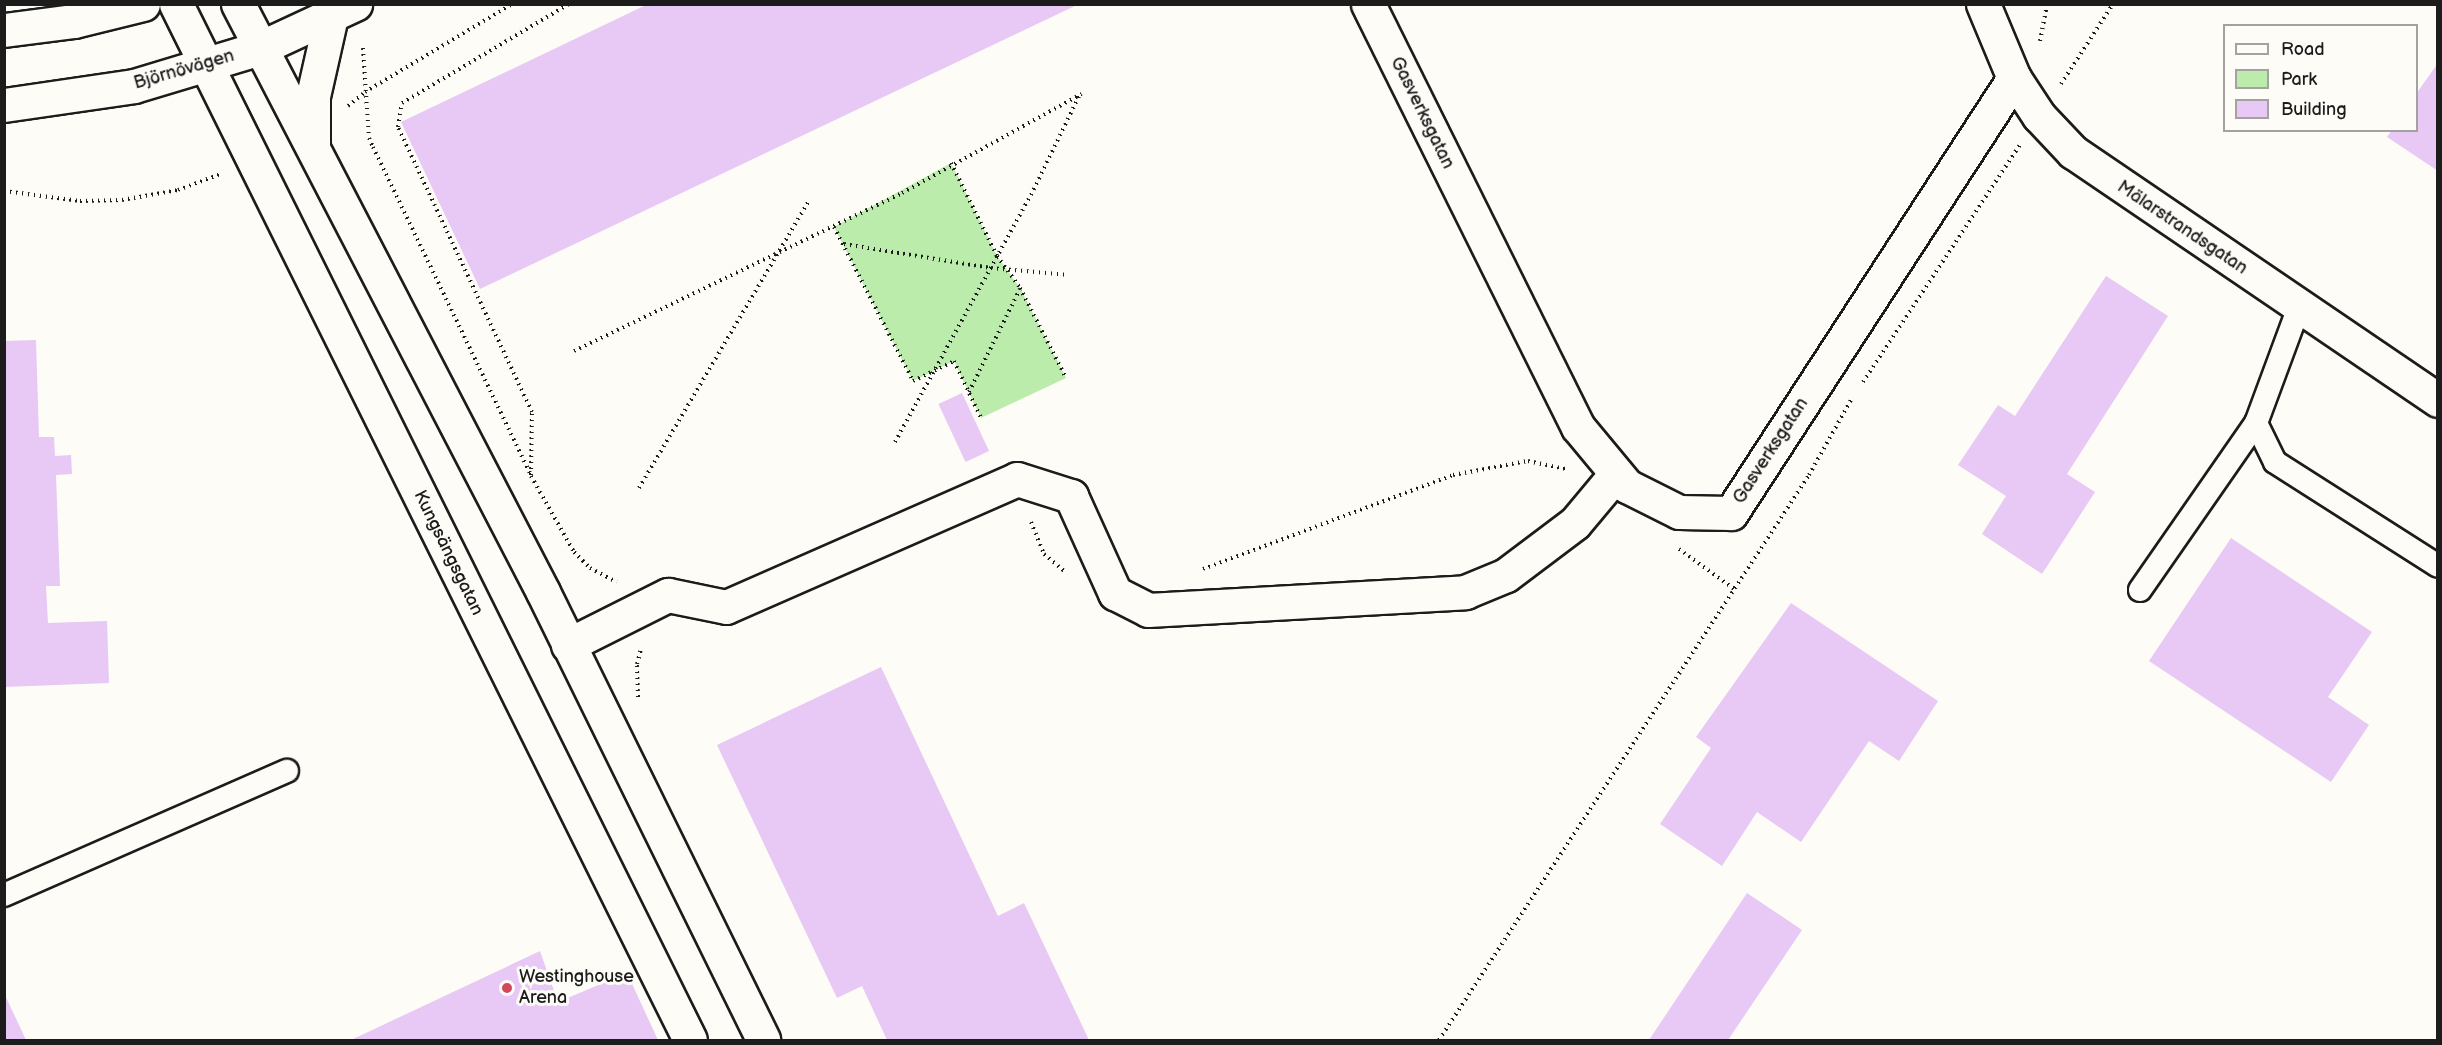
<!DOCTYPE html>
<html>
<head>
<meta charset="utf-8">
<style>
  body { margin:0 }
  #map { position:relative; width:2442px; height:1045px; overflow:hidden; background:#fdfcf7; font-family:"Balsamiq Sans",sans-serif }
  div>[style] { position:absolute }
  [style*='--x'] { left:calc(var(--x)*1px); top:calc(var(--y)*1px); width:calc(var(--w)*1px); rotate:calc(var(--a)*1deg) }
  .green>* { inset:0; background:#bbecac }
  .building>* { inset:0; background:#e8c8f5; transform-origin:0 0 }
  .path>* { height:4px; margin-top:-2px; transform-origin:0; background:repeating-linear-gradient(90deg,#1c1c1c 0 1.5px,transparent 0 6px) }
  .roads { filter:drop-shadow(2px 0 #1c1c1c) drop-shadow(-2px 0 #1c1c1c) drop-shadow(0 2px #1c1c1c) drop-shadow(0 -2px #1c1c1c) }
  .service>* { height:22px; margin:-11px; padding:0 11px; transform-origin:11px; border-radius:11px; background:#fdfcf7 }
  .minor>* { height:33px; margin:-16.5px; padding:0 16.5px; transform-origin:16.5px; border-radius:16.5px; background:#fdfcf7 }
  .secondary>* { height:33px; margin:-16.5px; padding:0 16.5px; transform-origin:16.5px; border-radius:16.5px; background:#fdfcf7 }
  .dots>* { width:16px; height:16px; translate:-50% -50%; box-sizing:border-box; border:3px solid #fdfcf7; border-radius:50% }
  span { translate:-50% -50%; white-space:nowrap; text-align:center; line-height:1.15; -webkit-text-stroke:6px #fdfcf7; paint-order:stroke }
  .street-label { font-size:18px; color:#1c1c1c }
  .poi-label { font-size:18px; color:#1c1c1c }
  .left { translate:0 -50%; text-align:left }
  .frame { position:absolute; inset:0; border:6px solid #1c1c1c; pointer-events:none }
  .legend { position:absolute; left:2223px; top:24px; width:195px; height:108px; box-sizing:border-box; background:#fdfcf7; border:2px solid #a3a29f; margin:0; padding:8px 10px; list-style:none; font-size:18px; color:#1c1c1c }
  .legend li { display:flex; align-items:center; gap:12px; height:30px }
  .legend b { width:30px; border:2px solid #a3a29f }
</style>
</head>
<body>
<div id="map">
  <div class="green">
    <div style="clip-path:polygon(951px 163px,997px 256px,1020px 288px,1066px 378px,981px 418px,954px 361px,913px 381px,834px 227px)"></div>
  </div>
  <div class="building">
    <div style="clip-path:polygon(648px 4px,1079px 4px,480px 289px,401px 122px)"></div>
    <div style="clip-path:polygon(2438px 63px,2438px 171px,2387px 137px,2392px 130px,2416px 130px,2416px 94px)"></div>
    <div style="clip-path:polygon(2106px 276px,2168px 316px,2067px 474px,2095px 492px,2042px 574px,1982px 534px,2006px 496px,1958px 465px,1998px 405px,2015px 416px)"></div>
    <div style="clip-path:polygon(36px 340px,39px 437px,54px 437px,55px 456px,71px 455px,72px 474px,56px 475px,60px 586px,46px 586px,48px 623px,107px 621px,109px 683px,4px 687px,4px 341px)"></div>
    <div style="left:962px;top:393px;width:64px;height:26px;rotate:65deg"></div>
    <div style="clip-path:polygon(2231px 538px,2372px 632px,2328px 697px,2369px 725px,2331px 782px,2149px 661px)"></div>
    <div style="clip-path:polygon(1791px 603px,1938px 701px,1899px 761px,1869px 741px,1801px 842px,1757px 812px,1722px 866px,1660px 824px,1711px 748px,1696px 737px)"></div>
    <div style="clip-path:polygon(881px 667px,998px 916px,1024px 903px,1089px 1040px,887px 1040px,862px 986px,837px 998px,717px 745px)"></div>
    <div style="clip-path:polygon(1747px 893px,1802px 930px,1728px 1040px,1649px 1040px)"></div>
    <div style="clip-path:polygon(540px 951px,558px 1002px,627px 973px,658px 1040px,351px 1040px)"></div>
    <div style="clip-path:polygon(4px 993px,26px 1040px,4px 1040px)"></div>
  </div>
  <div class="path">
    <div style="--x:2040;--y:41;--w:38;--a:-79"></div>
    <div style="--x:363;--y:48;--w:90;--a:86.2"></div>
    <div style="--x:369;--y:138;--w:10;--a:66"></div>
    <div style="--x:373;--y:147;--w:365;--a:64.3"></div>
    <div style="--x:531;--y:476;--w:87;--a:60.5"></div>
    <div style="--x:574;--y:552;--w:23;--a:45"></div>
    <div style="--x:590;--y:568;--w:30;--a:28"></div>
    <div style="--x:2061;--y:84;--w:95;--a:-57"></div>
    <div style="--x:348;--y:106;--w:22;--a:-39"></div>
    <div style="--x:365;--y:92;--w:171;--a:-30.9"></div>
    <div style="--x:951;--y:163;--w:104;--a:63.7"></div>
    <div style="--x:997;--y:256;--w:39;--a:54"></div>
    <div style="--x:1020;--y:288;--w:101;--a:62.9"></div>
    <div style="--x:4;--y:191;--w:77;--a:7.5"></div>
    <div style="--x:80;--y:201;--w:42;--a:-1.4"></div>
    <div style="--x:122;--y:200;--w:57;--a:-10.1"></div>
    <div style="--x:178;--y:190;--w:46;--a:-20.4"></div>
    <div style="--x:834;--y:227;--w:173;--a:62.8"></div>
    <div style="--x:913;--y:381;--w:46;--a:-26"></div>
    <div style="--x:954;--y:361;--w:63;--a:64.7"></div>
    <div style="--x:844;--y:244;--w:149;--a:9.3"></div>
    <div style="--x:991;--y:268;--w:78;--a:5.1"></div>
    <div style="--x:574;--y:351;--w:364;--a:-25.7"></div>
    <div style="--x:902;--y:193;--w:205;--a:-28.9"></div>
    <div style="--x:1863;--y:382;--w:284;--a:-56.5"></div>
    <div style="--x:969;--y:392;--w:115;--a:-63.7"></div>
    <div style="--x:895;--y:442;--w:282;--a:-61.2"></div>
    <div style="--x:1031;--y:195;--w:112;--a:-64.1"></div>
    <div style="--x:531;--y:475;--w:63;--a:-89.1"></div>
    <div style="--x:532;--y:412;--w:315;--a:-115.2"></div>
    <div style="--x:398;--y:127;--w:24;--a:-81"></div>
    <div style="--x:402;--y:103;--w:194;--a:-30.7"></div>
    <div style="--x:639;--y:488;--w:334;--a:-59.4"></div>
    <div style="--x:1031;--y:522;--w:35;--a:68"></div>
    <div style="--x:1044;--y:554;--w:26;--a:40"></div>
    <div style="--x:1679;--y:549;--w:68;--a:36"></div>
    <div style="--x:1203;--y:569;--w:267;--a:-20.6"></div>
    <div style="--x:1453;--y:475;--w:76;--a:-10.6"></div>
    <div style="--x:1528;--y:461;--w:39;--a:12"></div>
    <div style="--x:638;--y:697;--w:33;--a:-92"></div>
    <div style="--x:637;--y:664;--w:16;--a:-75"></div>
    <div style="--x:1439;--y:1040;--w:675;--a:-56.78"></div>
    <div style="--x:1809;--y:475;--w:88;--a:-60.8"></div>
  </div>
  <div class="roads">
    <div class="service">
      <div style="--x:2299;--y:307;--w:124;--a:110.3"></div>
      <div style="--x:2256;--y:423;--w:43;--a:64"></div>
      <div style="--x:2275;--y:462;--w:193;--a:32.5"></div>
      <div style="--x:2140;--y:590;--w:203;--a:-55.2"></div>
      <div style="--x:4;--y:895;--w:309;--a:-23.7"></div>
    </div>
    <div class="minor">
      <div style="--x:1368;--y:4;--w:472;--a:63.6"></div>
      <div style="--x:1578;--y:427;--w:77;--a:50.3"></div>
      <div style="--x:1627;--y:486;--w:58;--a:26.6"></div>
      <div style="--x:1679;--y:512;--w:52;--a:1.1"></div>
      <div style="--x:1731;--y:513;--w:519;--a:-56.95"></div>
      <div style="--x:1983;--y:4;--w:80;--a:67.3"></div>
      <div style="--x:2014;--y:78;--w:45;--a:56.7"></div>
      <div style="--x:2039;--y:116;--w:50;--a:46.6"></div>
      <div style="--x:2073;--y:152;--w:441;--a:34.2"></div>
      <div style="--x:568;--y:645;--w:112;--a:-26.6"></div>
      <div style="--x:668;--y:595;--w:59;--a:11.7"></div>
      <div style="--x:726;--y:607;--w:318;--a:-23.7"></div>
      <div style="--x:1017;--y:479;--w:57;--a:17.5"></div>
      <div style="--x:1071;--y:496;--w:107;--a:65.6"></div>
      <div style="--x:1115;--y:593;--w:37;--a:27"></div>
      <div style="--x:1148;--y:610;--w:318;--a:-3.2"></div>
      <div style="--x:1465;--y:592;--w:44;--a:-22.5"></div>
      <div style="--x:1506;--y:575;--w:86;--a:-37"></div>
      <div style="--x:1575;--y:523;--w:64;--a:-50.1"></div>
    </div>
    <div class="secondary">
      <div style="--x:176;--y:4;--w:1156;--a:63.61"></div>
      <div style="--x:238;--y:4;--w:662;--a:62.58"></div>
      <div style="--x:543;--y:592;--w:499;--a:63.8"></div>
      <div style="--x:4;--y:30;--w:71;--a:-7.3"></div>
      <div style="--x:74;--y:21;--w:71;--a:-13.8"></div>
      <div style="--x:4;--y:105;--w:131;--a:-8.3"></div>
      <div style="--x:134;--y:86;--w:132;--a:-16.8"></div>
      <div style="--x:260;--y:48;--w:105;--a:-24.9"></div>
      <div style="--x:313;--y:144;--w:48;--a:-90"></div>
      <div style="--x:313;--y:96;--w:82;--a:-77.3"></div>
    </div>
  </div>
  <div class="dots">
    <div style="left:507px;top:988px;background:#d1495b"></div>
  </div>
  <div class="street-label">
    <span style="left:184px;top:70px;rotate:-16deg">Björnövägen</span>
    <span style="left:1422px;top:113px;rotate:64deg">Gasverksgatan</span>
    <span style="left:2182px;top:228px;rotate:34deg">Mälarstrandsgatan</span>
    <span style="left:1771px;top:451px;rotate:-57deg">Gasverksgatan</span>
    <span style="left:448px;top:553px;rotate:64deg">Kungsängsgatan</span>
  </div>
  <div class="poi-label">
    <span class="left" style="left:519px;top:988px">Westinghouse<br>Arena</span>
  </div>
  <div class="frame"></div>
  <ul class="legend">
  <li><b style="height:8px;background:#fdfcf7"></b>Road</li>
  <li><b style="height:16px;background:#bbecac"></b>Park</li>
  <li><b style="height:16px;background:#e8c8f5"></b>Building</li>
  </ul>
</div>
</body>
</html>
